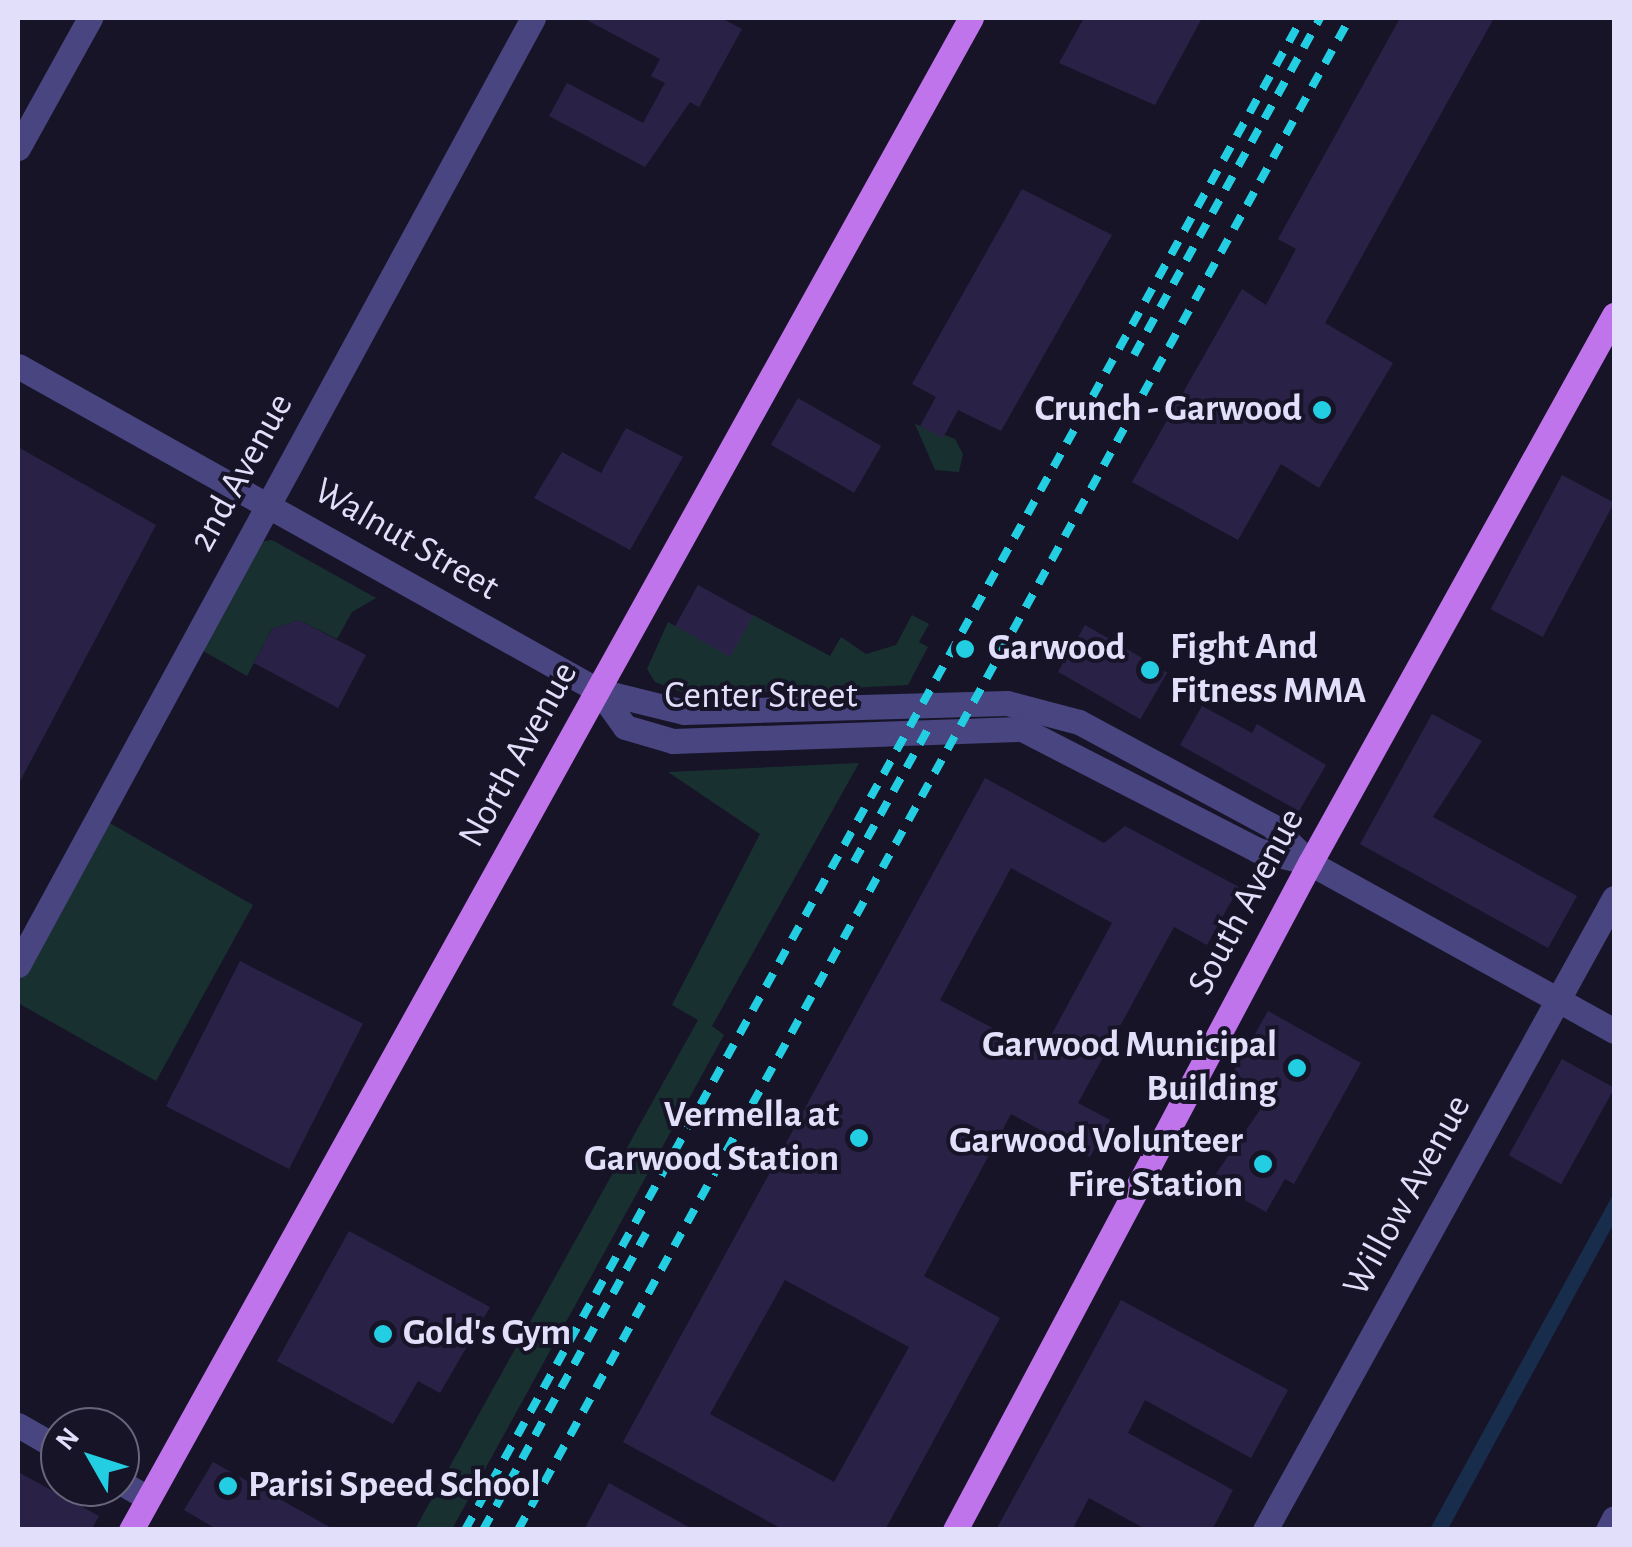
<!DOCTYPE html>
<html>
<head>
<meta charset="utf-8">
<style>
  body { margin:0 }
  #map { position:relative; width:1632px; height:1547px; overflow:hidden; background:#171428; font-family:"Alegreya Sans",sans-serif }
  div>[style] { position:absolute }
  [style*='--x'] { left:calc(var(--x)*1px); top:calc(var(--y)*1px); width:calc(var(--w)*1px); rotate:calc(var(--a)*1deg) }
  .green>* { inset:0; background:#183130 }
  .water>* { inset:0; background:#182d4c }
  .building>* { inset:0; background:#2a2246; transform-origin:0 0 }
  .minor>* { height:25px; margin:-12.5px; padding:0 12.5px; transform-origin:12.5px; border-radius:12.5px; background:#484581 }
  .major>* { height:25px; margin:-12.5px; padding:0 12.5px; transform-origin:12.5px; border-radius:12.5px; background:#c074ec }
  .rail>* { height:8px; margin-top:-4px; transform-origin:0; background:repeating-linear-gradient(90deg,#24cee2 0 15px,transparent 0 27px) }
  .dots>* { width:28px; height:28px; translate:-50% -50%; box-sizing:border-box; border:5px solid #171428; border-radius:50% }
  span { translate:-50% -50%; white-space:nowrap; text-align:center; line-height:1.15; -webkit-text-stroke:8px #171428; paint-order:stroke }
  .poi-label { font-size:38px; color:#e2dffb; font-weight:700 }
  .right { translate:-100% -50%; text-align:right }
  .left { translate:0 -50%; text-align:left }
  .street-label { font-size:38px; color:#e2dffb }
  .frame { position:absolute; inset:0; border:20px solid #e2dffb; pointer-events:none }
  .north { position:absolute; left:40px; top:1407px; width:100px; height:100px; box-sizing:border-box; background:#171428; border:2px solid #68657c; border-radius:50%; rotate:309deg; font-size:28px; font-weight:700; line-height:40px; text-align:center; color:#e2dffb }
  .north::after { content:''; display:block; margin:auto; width:35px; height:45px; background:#24cee2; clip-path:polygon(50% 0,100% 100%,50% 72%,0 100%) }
</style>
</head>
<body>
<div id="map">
  <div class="green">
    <div style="clip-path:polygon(915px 424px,955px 439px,963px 454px,959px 472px,935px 470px)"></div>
    <div style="clip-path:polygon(272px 540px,376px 598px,352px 612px,337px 639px,299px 620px,272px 629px,247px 676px,198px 648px,259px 542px)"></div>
    <div style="clip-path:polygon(753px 615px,830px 656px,841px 637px,866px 654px,896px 645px,912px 615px,929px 624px,919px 642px,928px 647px,908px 685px,693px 696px,655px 682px,647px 669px,668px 622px,729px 655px)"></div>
    <div style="clip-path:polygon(859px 763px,712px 1026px,724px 1035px,452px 1529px,415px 1529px,698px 1020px,672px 1005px,760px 834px,668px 772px)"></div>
    <div style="clip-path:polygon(108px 822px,253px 905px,156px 1081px,18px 1003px,18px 983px)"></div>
  </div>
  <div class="water">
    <div style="clip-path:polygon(1614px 1193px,1614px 1223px,1448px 1529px,1430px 1529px)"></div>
  </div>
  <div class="building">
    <div style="clip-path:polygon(583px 18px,721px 18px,742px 29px,699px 107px,690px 102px,645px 167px,549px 116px,567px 83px,643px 123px,665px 83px,651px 76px,660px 59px)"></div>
    <div style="clip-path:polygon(1084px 18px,1202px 18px,1155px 105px,1059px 63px)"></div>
    <div style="clip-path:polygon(1400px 18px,1494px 18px,1325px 323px,1393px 363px,1319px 488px,1281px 464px,1238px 540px,1132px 482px,1242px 289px,1266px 305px,1296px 249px,1278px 239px)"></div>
    <div style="clip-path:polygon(1022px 189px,1112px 235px,1001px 431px,958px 410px,943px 438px,920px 426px,936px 397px,912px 384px)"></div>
    <div style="left:798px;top:398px;width:96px;height:54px;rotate:30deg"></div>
    <div style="clip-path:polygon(626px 428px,683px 457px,630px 550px,534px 498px,562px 452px,601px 473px)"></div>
    <div style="clip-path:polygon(18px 447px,156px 525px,18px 785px)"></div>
    <div style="left:1562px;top:475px;width:59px;height:152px;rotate:28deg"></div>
    <div style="left:698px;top:585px;width:63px;height:47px;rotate:29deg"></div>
    <div style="clip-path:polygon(299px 620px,366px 655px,338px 708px,254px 663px,272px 629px)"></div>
    <div style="left:1085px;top:625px;width:95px;height:54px;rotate:30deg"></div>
    <div style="clip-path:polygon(1202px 706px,1252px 733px,1257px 724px,1326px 765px,1299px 811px,1180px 745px)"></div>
    <div style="clip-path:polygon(1432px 714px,1482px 741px,1433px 817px,1577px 896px,1548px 948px,1360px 844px)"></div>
    <div style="clip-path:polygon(evenodd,985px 778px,1104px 843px,1125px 826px,1239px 887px,1207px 945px,1174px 927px,1078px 1103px,1110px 1120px,1090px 1157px,1011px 1114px,924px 1276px,1000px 1318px,885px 1530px,784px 1530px,623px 1442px,985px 778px,1011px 868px,1112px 923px,1041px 1054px,940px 1000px,1011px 868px,985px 778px,785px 1280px,909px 1347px,834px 1482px,710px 1414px,785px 1280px)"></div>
    <div style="left:240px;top:961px;width:138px;height:163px;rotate:27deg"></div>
    <div style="clip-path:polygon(1268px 1011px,1361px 1063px,1294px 1184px,1285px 1179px,1266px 1212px,1211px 1181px,1271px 1094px,1233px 1073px)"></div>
    <div style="left:1562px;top:1059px;width:60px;height:110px;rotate:29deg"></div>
    <div style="clip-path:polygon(349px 1231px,490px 1307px,440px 1393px,418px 1381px,393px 1424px,277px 1361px)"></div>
    <div style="clip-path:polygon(1121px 1300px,1288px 1390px,1251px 1458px,1145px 1400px,1128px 1433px,1233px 1490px,1212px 1530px,1147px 1530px,1089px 1498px,1072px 1530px,996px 1530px)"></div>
    <div style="clip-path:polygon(213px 1462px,335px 1530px,218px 1530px,184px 1510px)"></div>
    <div style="clip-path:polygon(18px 1472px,99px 1516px,91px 1530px,18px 1530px)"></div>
    <div style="clip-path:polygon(609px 1483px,694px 1530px,584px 1530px)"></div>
  </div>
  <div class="minor">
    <div style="--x:18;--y:148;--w:149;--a:-61"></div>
    <div style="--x:18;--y:366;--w:666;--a:29.22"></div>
    <div style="--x:599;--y:691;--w:88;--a:13.9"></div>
    <div style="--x:684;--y:712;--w:323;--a:-1.6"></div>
    <div style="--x:1007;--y:703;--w:74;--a:14.8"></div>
    <div style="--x:1079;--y:722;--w:219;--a:28.3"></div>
    <div style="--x:1272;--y:826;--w:53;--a:44.2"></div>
    <div style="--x:1310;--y:863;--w:347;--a:28.9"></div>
    <div style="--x:599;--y:691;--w:44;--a:54.2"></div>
    <div style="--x:625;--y:727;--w:50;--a:16.3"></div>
    <div style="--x:673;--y:741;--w:349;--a:-2"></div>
    <div style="--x:1022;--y:729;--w:264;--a:27.2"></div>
    <div style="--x:1257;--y:850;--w:51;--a:13.5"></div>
    <div style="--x:18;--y:965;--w:1078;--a:-61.46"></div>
    <div style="--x:18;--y:1425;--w:48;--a:29.7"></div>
    <div style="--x:120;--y:1482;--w:32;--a:30"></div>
    <div style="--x:1265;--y:1530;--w:722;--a:-61.09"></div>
    <div style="--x:1608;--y:1530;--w:13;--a:-63"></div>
  </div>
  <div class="major">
    <div style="--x:131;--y:1530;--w:1730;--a:-60.95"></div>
    <div style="--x:955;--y:1530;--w:756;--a:-61.98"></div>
    <div style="--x:1310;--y:863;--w:627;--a:-60.98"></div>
  </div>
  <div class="rail">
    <div style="--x:1134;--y:355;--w:385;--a:-61.1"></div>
    <div style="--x:854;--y:862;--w:154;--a:-60.9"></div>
    <div style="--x:465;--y:1530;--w:1728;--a:-61.03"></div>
    <div style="--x:483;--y:1530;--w:339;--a:-61.2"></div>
    <div style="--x:518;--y:1530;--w:1726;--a:-61.18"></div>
  </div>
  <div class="dots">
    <div style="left:1322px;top:410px;background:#24cee2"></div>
    <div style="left:965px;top:649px;background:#24cee2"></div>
    <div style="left:1150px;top:670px;background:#24cee2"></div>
    <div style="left:1297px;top:1068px;background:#24cee2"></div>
    <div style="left:859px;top:1138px;background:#24cee2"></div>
    <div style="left:1263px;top:1164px;background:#24cee2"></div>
    <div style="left:383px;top:1334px;background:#24cee2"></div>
    <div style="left:228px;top:1486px;background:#24cee2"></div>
  </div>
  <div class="poi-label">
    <span class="right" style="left:1302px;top:410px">Crunch - Garwood</span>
    <span class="left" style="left:1170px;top:670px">Fight And<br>Fitness MMA</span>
    <span class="left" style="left:988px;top:649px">Garwood</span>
    <span class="right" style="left:1277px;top:1068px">Garwood Municipal<br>Building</span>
    <span class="right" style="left:839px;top:1138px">Vermella at<br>Garwood Station</span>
    <span class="right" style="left:1243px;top:1164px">Garwood Volunteer<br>Fire Station</span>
    <span class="left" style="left:403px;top:1334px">Gold's Gym</span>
    <span class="left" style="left:248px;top:1486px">Parisi Speed School</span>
  </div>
  <div class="street-label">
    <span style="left:242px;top:473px;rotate:-61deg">2nd Avenue</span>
    <span style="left:406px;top:540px;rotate:30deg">Walnut Street</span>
    <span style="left:761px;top:697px">Center Street</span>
    <span style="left:519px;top:755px;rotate:-61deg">North Avenue</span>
    <span style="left:1247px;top:902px;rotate:-62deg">South Avenue</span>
    <span style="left:1408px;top:1196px;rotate:-61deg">Willow Avenue</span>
  </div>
  <div class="frame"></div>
  <div class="north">N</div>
</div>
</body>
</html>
